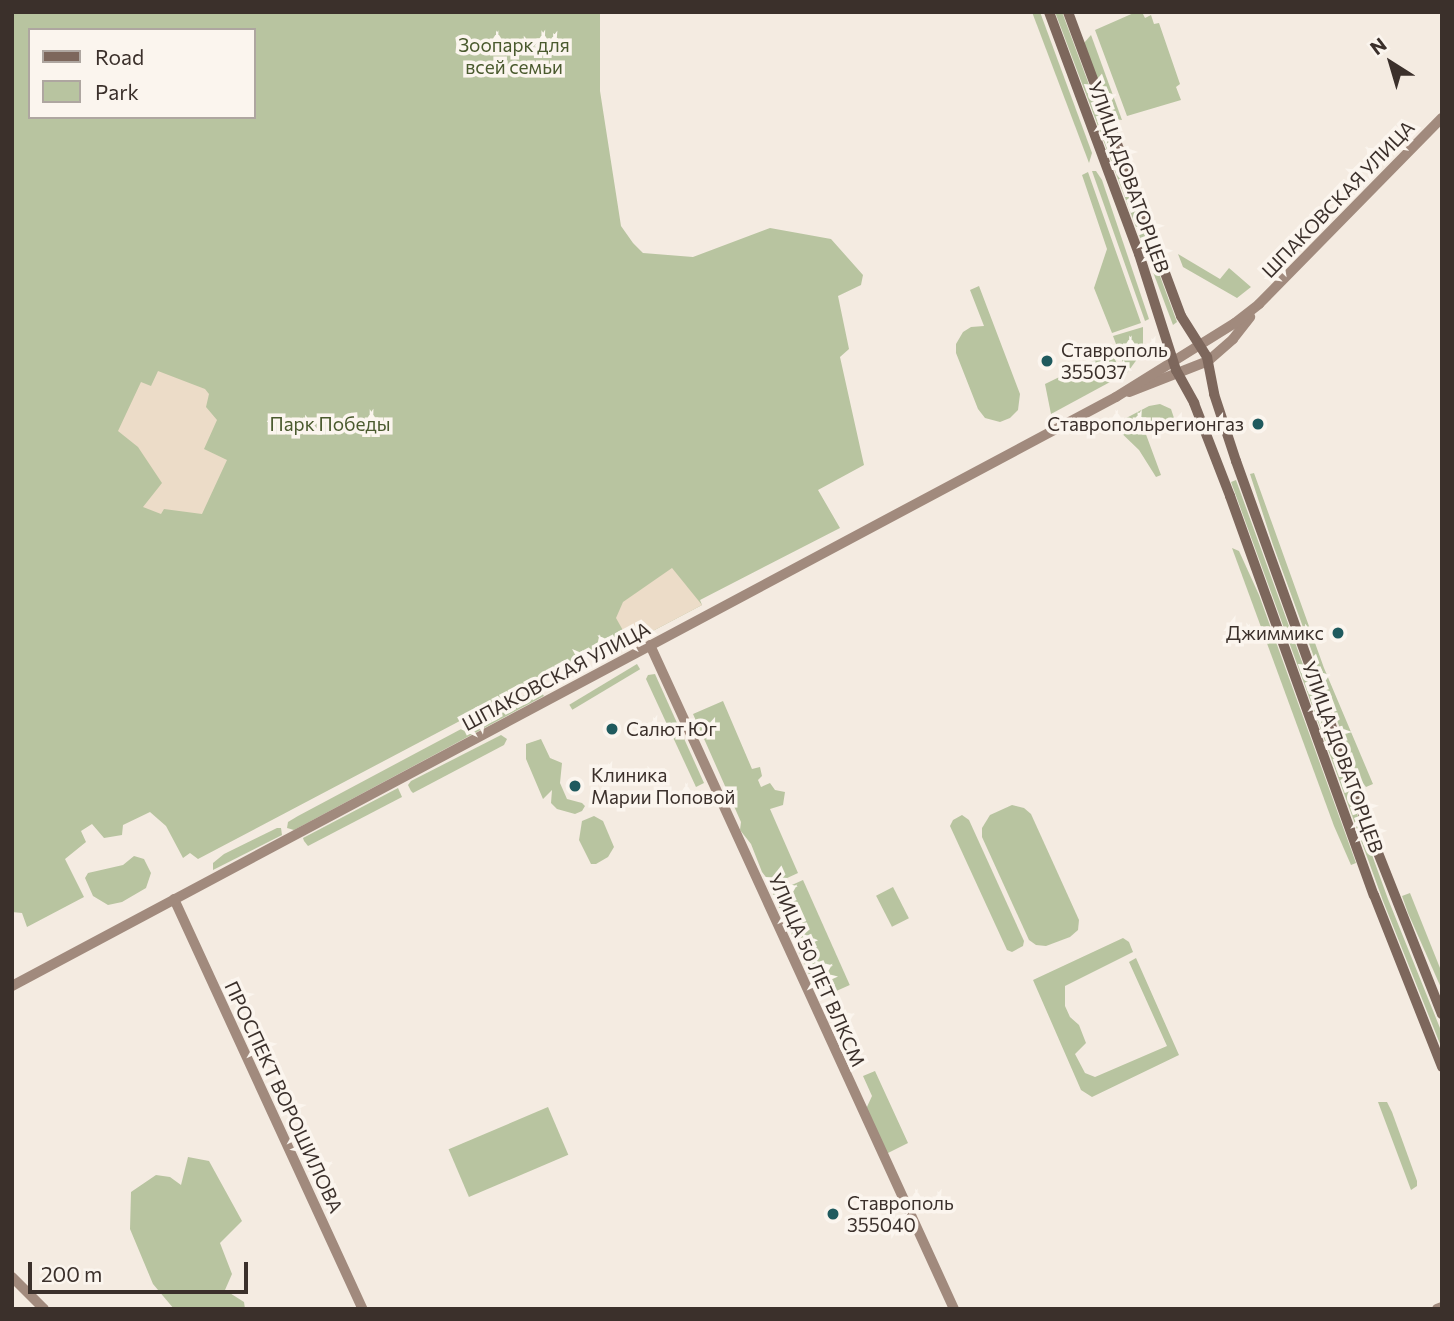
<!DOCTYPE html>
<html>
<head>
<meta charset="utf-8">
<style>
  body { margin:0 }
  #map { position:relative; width:1454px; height:1321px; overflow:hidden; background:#f4ebe1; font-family:Commissioner,sans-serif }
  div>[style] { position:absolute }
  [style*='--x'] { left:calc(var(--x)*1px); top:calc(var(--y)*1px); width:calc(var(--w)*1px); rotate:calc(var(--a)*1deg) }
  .green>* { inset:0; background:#b8c4a0; transform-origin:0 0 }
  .plaza>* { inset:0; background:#ecdcc8 }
  .secondary>* { height:10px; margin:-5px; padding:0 5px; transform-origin:5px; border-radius:5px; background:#a18a7d }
  .primary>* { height:10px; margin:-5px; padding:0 5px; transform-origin:5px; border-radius:5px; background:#7d675c }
  .dots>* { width:19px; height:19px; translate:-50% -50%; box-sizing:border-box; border:4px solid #fbf5ee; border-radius:50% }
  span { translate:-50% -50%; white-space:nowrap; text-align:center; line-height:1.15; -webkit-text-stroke:7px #fbf5ee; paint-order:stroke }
  .park-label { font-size:19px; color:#4a5a2e }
  .street-label { font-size:19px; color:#3b302b }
  .poi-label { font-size:19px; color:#3b302b }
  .left { translate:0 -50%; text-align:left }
  .right { translate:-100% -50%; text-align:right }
  .frame { position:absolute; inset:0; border:14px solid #3b302b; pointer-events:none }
  .legend { position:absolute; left:28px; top:28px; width:228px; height:91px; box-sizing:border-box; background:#fbf5ee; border:2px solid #aea6a0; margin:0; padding:9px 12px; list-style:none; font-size:21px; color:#3b302b }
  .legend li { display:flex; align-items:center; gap:14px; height:35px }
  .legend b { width:35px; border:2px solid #aea6a0 }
  .north { position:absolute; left:1356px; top:28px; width:70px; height:70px; -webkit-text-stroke:5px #fbf5ee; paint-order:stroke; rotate:323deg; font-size:19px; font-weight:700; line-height:28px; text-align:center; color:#3b302b }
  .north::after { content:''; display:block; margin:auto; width:24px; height:32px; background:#3b302b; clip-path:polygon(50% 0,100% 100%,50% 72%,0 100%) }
  .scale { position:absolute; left:28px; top:1262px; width:220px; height:32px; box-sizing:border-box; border:4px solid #3b302b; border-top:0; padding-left:9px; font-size:21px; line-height:24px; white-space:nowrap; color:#3b302b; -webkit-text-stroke:5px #fbf5ee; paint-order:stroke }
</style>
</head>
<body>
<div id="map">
  <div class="green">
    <div style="clip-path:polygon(evenodd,12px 12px,600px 12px,600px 91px,621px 226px,633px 243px,643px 253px,693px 257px,770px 228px,831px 239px,863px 275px,861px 285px,838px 296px,849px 349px,840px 357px,864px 465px,818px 490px,840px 528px,700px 600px,702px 605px,630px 643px,626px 637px,585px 655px,198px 859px,190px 853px,183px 858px,166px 826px,150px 812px,123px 825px,122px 835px,104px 838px,92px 824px,81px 831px,86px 842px,65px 859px,84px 897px,27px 927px,22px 913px,12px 912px,12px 12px,30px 30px,254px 30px,254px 117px,30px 117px,30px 30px)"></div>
    <div style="clip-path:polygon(1032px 12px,1040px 12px,1092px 153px,1089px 163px)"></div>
    <div style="clip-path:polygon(1055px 12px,1062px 12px,1177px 322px,1173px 325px)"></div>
    <div style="clip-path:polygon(1136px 12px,1142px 12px,1145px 18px,1151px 15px,1154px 24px,1159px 23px,1180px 84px,1176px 87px,1181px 100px,1127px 116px,1095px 30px)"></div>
    <div style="clip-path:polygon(1091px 35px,1122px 120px,1114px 119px,1110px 114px,1084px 43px)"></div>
    <div style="clip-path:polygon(1092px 171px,1096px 171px,1102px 180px,1149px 319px,1145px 321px)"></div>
    <div style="clip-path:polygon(1088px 172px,1141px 323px,1112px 333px,1094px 288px,1107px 249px,1082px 175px)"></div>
    <div style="clip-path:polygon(1178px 254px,1220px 279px,1229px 268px,1251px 287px,1237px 298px,1183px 267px)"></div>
    <div style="clip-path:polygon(979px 286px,1020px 394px,1018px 410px,1010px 418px,1000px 422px,985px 418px,978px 409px,956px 353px,956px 344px,963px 332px,971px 327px,984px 326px,970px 290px)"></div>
    <div style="clip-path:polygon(1143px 327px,1143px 351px,1127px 373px,1113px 336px)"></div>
    <div style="clip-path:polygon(1111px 352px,1123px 375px,1051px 414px,1045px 384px)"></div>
    <div style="clip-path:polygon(1160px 404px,1171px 409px,1175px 421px,1166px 424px,1165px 420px,1158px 427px,1149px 424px,1144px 429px,1161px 475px,1156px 477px,1139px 450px,1113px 425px,1149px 406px)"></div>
    <div style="clip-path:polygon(1254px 473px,1324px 668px,1373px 784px,1366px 787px,1357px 775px,1273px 545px,1250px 474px)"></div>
    <div style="clip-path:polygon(1236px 480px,1388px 899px,1442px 1033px,1442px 1049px,1383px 901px,1231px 482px)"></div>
    <div style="clip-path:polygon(1232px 548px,1239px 551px,1259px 595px,1356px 863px,1351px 865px,1334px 826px)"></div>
    <div style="left:637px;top:664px;width:6px;height:79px;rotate:59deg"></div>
    <div style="clip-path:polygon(655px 674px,704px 783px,696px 787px,646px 679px,648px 675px)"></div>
    <div style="clip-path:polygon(538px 688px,544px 696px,294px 830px,287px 828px,288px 822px,298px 816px)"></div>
    <div style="clip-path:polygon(723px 701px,752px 769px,760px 767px,762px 776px,758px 780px,761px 787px,770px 783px,775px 790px,785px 792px,783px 805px,770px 809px,798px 873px,772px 885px,762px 872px,751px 844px,740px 830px,741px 822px,693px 714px)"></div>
    <div style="clip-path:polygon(501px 735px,507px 739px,504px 745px,413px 793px,411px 791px,408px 785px,411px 781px)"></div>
    <div style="clip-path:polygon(541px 739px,550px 758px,562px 763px,560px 783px,567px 799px,582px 803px,585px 806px,582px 811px,575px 814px,557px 809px,551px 803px,552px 790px,543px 799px,526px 759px,526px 744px)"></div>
    <div style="clip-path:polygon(398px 788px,402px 797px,308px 846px,304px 841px,303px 838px)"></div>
    <div style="clip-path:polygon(1012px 805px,1024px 808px,1031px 814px,1079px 920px,1078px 930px,1070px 937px,1046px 946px,1036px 945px,1029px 940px,982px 837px,982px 828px,990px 815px)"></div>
    <div style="clip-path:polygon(962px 815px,969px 820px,1024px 941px,1023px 946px,1012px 952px,1007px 950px,950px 826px,953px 820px)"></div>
    <div style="clip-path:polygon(594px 816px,603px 821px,614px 847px,608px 857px,596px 864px,591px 864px,579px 840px,582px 821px)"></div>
    <div style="clip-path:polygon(277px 828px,281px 828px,282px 835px,213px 870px,213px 863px,224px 854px)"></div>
    <div style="clip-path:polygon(134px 856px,144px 859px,151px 873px,146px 888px,122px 902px,108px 905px,93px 896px,85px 878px,88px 873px,123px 865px)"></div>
    <div style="left:803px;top:880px;width:115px;height:33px;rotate:66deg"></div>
    <div style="left:893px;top:887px;width:35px;height:19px;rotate:63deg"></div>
    <div style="clip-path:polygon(1410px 893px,1442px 973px,1442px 990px,1408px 913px,1402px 896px)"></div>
    <div style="clip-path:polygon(1123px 938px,1129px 942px,1133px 952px,1065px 986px,1065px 1006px,1070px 1017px,1079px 1025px,1086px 1043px,1075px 1054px,1085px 1073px,1095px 1077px,1167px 1046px,1129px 962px,1136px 958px,1179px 1055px,1092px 1097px,1081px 1090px,1033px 980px)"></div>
    <div style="clip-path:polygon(875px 1071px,908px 1143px,886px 1154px,866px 1109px,872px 1096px,863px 1076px)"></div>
    <div style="clip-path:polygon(1378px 1102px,1387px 1102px,1392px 1112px,1417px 1181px,1417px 1186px,1411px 1190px)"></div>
    <div style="left:548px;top:1107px;width:52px;height:108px;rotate:67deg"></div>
    <div style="clip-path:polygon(188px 1157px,209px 1161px,242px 1221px,220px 1243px,232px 1274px,225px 1290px,244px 1302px,245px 1309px,174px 1309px,153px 1284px,130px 1229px,131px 1192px,156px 1175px,170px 1177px,181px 1185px)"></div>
  </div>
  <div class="plaza">
    <div style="clip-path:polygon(158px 371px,205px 389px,209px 394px,206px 407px,217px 420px,204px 449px,227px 460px,202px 514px,164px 509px,161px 514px,143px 507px,162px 483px,138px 447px,118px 431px,141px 382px,151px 386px)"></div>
    <div style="clip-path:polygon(672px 568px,702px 605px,630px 643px,616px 618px,623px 602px)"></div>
  </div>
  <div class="secondary">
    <div style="--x:1129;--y:392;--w:85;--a:-21.4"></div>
    <div style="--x:1208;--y:361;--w:33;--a:-41"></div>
    <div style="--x:1233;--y:339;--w:28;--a:-52"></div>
    <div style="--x:650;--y:645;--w:730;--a:65.4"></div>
    <div style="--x:174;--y:899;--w:451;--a:65.3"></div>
    <div style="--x:12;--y:986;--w:1251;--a:-28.08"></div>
    <div style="--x:1116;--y:397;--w:140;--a:-31.9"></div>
    <div style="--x:1235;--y:323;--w:31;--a:-38"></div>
    <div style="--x:1259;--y:304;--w:261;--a:-45.5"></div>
    <div style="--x:12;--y:1277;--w:45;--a:45"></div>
    <div style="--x:1437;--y:1309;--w:5;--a:-22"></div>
  </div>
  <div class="primary">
    <div style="--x:1049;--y:12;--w:258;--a:69.6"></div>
    <div style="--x:1139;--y:254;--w:122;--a:72.3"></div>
    <div style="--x:1176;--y:370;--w:38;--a:61"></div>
    <div style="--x:1194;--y:403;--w:100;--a:68.8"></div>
    <div style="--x:1230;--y:496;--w:424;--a:70.2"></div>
    <div style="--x:1374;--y:895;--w:185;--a:68.4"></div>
    <div style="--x:1068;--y:12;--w:324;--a:69.6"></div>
    <div style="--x:1181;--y:316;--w:49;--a:57.6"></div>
    <div style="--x:1207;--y:357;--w:38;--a:79"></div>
    <div style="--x:1214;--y:394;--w:71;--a:71.8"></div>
    <div style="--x:1236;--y:461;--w:392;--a:70.2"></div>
    <div style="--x:1369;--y:830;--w:198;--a:68.4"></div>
  </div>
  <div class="dots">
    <div style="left:1047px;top:361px;background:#1f5a5e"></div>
    <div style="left:1258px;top:424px;background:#1f5a5e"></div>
    <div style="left:1338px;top:633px;background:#1f5a5e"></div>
    <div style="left:612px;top:729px;background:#1f5a5e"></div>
    <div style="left:575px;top:786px;background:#1f5a5e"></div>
    <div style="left:833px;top:1214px;background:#1f5a5e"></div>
  </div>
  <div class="park-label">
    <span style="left:514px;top:56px">Зоопарк для<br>всей семьи</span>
    <span style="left:330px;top:424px">Парк Победы</span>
  </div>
  <div class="street-label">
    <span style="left:1129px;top:177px;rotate:70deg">УЛИЦА ДОВАТОРЦЕВ</span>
    <span style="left:1338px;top:199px;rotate:-46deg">ШПАКОВСКАЯ УЛИЦА</span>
    <span style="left:556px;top:676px;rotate:-28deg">ШПАКОВСКАЯ УЛИЦА</span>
    <span style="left:1343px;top:757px;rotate:70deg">УЛИЦА ДОВАТОРЦЕВ</span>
    <span style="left:817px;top:970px;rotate:66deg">УЛИЦА 50 ЛЕТ ВЛКСМ</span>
    <span style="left:284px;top:1097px;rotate:65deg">ПРОСПЕКТ ВОРОШИЛОВА</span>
  </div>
  <div class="poi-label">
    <span class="left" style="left:1061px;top:361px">Ставрополь<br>355037</span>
    <span class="right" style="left:1244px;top:424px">Ставропольрегионгаз</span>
    <span class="right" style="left:1324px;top:633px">Джиммикс</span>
    <span class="left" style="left:626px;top:729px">Салют Юг</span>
    <span class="left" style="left:591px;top:786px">Клиника<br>Марии Поповой</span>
    <span class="left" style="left:847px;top:1214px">Ставрополь<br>355040</span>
  </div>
  <div class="frame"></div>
  <ul class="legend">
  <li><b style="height:9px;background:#7d675c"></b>Road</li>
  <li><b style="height:19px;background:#b8c4a0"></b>Park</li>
  </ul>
  <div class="north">N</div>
  <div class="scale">200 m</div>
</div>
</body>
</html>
